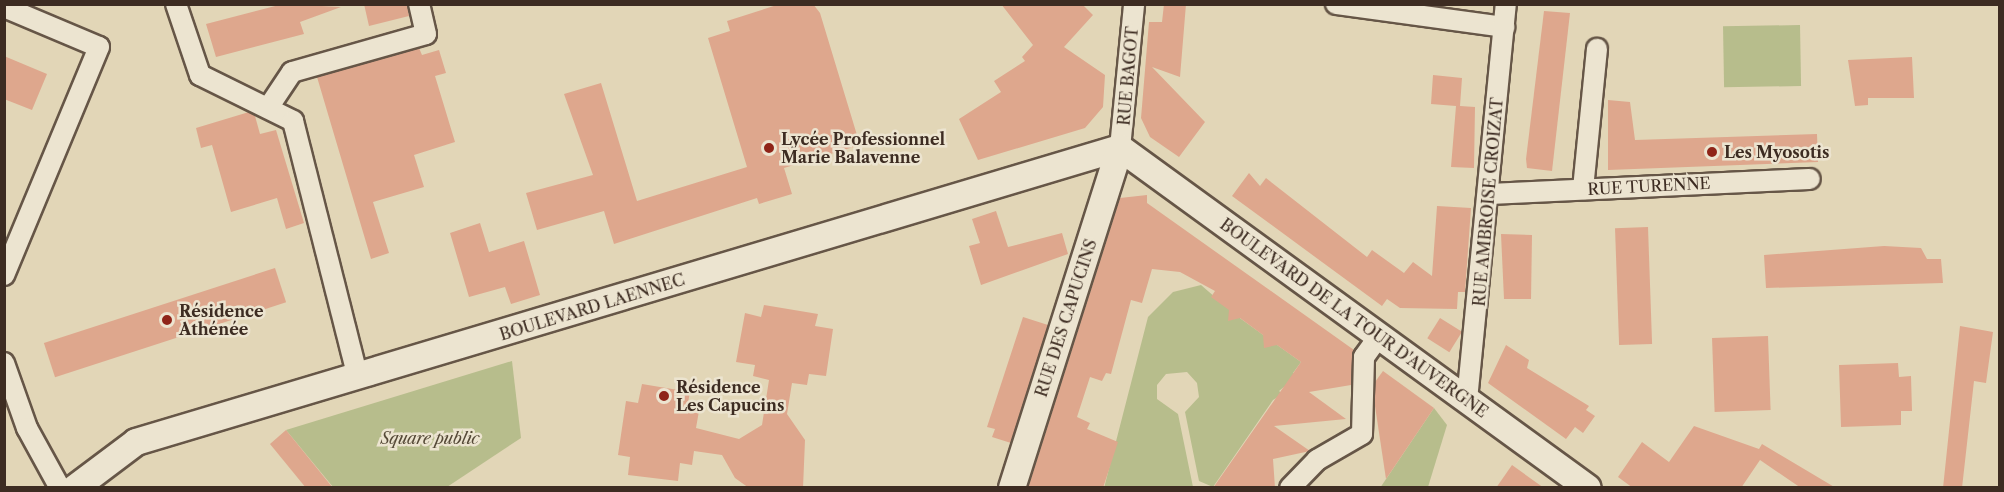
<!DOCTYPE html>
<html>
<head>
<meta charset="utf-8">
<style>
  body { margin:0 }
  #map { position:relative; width:2004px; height:492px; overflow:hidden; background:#e2d6b7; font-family:"Libre Caslon Text",serif }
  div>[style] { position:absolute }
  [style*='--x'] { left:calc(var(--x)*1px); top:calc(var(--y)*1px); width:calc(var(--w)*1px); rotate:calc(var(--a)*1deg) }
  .green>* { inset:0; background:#b7bd8c; transform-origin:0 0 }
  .building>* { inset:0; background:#dea78d; transform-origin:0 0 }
  .roads { filter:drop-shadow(2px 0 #665647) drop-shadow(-2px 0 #665647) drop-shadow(0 2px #665647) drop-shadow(0 -2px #665647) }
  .minor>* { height:20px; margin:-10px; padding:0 10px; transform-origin:10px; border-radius:10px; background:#ece4d0 }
  .tertiary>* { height:26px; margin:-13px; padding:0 13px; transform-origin:13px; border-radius:13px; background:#ece4d0 }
  .dots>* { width:16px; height:16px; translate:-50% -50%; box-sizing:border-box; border:3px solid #ece4d0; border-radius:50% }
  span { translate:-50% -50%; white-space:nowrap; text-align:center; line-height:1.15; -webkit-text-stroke:5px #ece4d0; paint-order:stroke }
  .street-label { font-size:16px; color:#3d2c22 }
  .poi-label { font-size:16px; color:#3d2c22; font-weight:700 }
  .left { translate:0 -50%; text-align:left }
  .park-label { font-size:16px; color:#554937; font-style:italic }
  .frame { position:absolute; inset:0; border:6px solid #3d2c22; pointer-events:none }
</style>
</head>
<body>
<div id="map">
  <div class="green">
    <div style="left:1800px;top:25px;width:61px;height:77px;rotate:89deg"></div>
    <div style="clip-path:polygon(1201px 285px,1231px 311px,1229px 320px,1237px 316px,1266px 337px,1265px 347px,1273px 342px,1301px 362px,1293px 373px,1297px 376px,1279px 391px,1283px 394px,1273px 400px,1213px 487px,1199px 481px,1185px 412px,1199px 397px,1197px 383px,1187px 372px,1166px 374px,1157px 385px,1157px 399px,1178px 414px,1193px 487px,1104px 488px,1148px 317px,1173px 292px)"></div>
    <div style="clip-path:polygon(512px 361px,521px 438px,447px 487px,333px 487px,286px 430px)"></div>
    <div style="clip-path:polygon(1434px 408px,1447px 425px,1428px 487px,1380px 488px)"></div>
  </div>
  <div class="building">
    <div style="clip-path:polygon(283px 4px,341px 7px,300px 22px,304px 34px,216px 57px,206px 24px)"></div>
    <div style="clip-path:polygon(364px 4px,407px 4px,409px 16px,369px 26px)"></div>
    <div style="clip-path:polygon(780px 4px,813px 4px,820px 13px,860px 145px,784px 168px,792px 194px,759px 204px,757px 198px,614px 244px,604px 211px,537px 230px,526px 193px,593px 175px,564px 94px,601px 83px,637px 201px,747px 167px,708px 38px,730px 31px,727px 21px)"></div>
    <div style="clip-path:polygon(1001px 4px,1082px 4px,1093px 15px,1064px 47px,1105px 75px,1103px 107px,1085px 128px,978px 160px,959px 119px,1001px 92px,994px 81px,1025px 61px,1022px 57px,1033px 45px)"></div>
    <div style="clip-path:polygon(1164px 4px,1186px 4px,1180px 77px,1152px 67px,1205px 122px,1179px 157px,1150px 137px,1141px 118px,1149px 22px,1162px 22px)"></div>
    <div style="clip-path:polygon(1544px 11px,1570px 13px,1552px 171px,1527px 168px,1526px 159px)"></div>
    <div style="clip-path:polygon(419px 48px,422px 55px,439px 50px,446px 73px,435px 76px,455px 142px,414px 155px,424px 187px,373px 202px,389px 253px,371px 259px,317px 77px)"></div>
    <div style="clip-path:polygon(4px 56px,47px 74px,32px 110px,4px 99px)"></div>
    <div style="clip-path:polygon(1912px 57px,1914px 98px,1868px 98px,1868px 105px,1855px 106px,1848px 60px)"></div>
    <div style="clip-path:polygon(1433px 75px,1462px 78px,1460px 106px,1475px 107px,1474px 168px,1451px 167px,1456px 106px,1431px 104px)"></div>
    <div style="clip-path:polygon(1608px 100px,1630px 102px,1635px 140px,1817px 134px,1818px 162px,1608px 170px)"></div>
    <div style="clip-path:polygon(249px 112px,255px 116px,260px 134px,276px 130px,304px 223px,286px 229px,277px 198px,231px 212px,212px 145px,201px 148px,196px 128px)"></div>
    <div style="clip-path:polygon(1249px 173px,1260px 186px,1266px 178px,1367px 257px,1372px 250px,1404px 273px,1413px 262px,1432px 276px,1437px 206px,1471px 208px,1465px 292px,1458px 292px,1457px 309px,1400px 308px,1387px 299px,1382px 306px,1232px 196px)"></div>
    <div style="clip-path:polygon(1147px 195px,1147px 203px,1354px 350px,1351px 385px,1309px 392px,1346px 419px,1274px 426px,1310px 451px,1273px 459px,1275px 488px,1213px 488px,1301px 362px,1277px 345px,1264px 348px,1263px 335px,1240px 318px,1228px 321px,1229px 310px,1211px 297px,1215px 291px,1180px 272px,1152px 269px,1142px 303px,1131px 300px,1111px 374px,1106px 373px,1102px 381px,1090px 377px,1077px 417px,1090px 423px,1087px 429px,1118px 442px,1103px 488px,1028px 488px,1120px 198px)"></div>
    <div style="clip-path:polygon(996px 211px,1008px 247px,1062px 233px,1068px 254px,981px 285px,969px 246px,980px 243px,972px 219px)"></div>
    <div style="clip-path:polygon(480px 223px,489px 252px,524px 241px,540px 295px,511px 304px,505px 287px,469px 297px,450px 233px)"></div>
    <div style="left:1648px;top:227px;width:117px;height:33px;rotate:88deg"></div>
    <div style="clip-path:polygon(1501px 234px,1532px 235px,1531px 299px,1504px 299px)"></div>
    <div style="clip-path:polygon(1884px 246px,1921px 248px,1927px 259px,1941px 259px,1943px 283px,1766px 288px,1764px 255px)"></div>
    <div style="left:275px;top:268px;width:36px;height:243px;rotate:72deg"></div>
    <div style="clip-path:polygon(764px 305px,818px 314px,815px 326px,833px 329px,826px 376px,809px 374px,807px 385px,792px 383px,787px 414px,805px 440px,803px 488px,749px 488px,735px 478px,722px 455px,694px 451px,692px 465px,680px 463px,678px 481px,628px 475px,630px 457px,618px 455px,626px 401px,638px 403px,642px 384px,690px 392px,687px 408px,699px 411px,696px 428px,739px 439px,762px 425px,769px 380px,753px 376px,755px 365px,736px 362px,745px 313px,761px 317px)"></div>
    <div style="clip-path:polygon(1023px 317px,1048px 325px,1011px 443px,992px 437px,995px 429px,987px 427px)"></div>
    <div style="left:1440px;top:318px;width:26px;height:24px;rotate:32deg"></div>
    <div style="clip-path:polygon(1960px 326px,1993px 332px,1986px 383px,1974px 381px,1962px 488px,1943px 488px)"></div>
    <div style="left:1768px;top:336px;width:74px;height:56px;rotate:88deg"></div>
    <div style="clip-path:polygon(1506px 345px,1529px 360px,1527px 368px,1589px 406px,1586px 410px,1595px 416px,1583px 433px,1575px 427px,1566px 439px,1488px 383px)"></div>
    <div style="clip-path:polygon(1898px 363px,1899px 377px,1911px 376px,1912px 411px,1901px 411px,1901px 425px,1841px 427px,1839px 365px)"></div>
    <div style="clip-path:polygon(1383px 371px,1434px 408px,1386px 479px,1375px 406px,1375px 382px)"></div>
    <div style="clip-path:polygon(1694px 426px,1759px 449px,1762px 444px,1836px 488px,1801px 488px,1760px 460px,1741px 488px,1633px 488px,1618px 477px,1642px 442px,1669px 462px)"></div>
    <div style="clip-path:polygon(286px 430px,333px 488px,306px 488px,270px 444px)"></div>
    <div style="clip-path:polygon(1512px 465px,1544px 488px,1496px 488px)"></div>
  </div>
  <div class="roads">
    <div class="minor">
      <div style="--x:176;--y:4;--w:75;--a:71.3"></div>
      <div style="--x:200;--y:75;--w:104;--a:26.3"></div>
      <div style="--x:293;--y:121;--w:265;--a:75.8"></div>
      <div style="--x:1336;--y:4;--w:170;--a:7.8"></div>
      <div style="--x:4;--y:7;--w:103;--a:22.8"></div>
      <div style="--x:99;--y:47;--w:247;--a:112.6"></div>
      <div style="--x:268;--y:108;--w:43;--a:-56.3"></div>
      <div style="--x:292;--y:72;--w:139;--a:-15.8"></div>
      <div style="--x:426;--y:34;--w:31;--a:-103"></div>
      <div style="--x:1120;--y:148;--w:145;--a:-84.4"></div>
      <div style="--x:1583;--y:189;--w:141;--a:-84.3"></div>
      <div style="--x:1489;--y:194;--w:321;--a:-2.7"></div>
      <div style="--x:4;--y:363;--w:69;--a:70.5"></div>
      <div style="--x:27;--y:428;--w:68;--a:61.2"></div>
      <div style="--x:1467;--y:400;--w:398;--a:-84.4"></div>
      <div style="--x:1290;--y:488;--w:39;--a:-46"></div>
      <div style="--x:1317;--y:460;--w:52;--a:-30"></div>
      <div style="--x:1362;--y:434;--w:77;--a:-88.5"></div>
      <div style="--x:1364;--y:357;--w:26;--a:-54"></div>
    </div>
    <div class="tertiary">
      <div style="--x:1120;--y:148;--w:578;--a:36"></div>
      <div style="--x:75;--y:488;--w:76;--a:-37"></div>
      <div style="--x:136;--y:442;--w:1027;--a:-16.64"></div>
      <div style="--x:1012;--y:488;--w:357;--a:-72.4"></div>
    </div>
  </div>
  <div class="dots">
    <div style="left:769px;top:148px;background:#8f2418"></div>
    <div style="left:1712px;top:152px;background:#8f2418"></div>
    <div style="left:167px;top:320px;background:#8f2418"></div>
    <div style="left:664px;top:396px;background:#8f2418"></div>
  </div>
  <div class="street-label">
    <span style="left:1128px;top:76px;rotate:-85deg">RUE BAGOT</span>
    <span style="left:1649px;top:186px;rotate:-3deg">RUE TURENNE</span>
    <span style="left:1488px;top:202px;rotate:-85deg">RUE AMBROISE CROIZAT</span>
    <span style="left:592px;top:307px;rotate:-17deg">BOULEVARD LAENNEC</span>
    <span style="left:1066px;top:318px;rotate:-72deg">RUE DES CAPUCINS</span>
    <span style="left:1354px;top:318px;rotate:36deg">BOULEVARD DE LA TOUR D'AUVERGNE</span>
  </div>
  <div class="poi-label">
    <span class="left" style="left:781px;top:148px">Lycée Professionnel<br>Marie Balavenne</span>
    <span class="left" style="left:1724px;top:152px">Les Myosotis</span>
    <span class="left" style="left:179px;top:320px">Résidence<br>Athénée</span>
    <span class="left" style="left:676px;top:396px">Résidence<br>Les Capucins</span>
  </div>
  <div class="park-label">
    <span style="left:430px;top:438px">Square public</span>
  </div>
  <div class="frame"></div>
</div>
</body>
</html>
